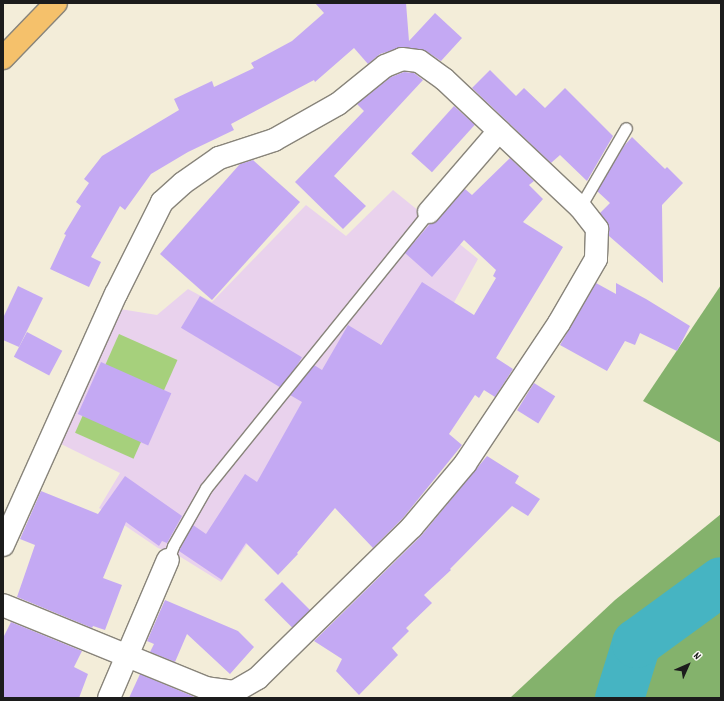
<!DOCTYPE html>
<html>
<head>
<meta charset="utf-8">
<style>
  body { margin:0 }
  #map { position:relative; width:724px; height:701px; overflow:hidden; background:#f3edd9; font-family:Dekko,sans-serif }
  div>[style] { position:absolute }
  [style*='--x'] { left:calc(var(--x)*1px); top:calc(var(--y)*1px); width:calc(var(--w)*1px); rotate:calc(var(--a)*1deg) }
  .built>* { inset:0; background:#e9d2ed }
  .green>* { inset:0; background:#a6d07c; transform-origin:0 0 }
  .forest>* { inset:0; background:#84b26c }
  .river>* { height:49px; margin:-24.5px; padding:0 24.5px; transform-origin:24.5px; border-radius:24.5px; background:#46b4c2 }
  .building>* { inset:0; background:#c4a9f3; transform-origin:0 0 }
  .roads { filter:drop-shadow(1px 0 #88847a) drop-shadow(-1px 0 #88847a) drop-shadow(0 1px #88847a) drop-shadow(0 -1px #88847a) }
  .service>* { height:11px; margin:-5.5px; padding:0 5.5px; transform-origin:5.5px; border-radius:5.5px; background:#fff }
  .minor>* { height:22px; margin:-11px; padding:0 11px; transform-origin:11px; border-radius:11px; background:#fff }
  .motorway>* { height:22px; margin:-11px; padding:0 11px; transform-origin:11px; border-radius:11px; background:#f5c16b }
  span { translate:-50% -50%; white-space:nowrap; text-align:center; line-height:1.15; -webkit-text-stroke:3px #fdfcf7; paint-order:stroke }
  .frame { position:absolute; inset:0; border:4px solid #1c1c1c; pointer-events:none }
  .north { position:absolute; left:668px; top:645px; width:40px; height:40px; -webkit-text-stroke:3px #fdfcf7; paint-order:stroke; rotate:45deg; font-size:11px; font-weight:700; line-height:16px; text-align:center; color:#1c1c1c }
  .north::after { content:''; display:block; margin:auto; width:14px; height:18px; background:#1c1c1c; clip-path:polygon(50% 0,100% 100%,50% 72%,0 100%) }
</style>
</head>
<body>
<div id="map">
  <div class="built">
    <div style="clip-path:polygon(393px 190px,478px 259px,420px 364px,383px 340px,295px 491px,282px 493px,221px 582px,179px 556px,158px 548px,99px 508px,120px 473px,61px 444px,120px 309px,157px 315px,188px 289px,212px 302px,306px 205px,346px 236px)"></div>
  </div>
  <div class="green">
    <div style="left:119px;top:334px;width:64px;height:108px;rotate:24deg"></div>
  </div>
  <div class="forest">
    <div style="clip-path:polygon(721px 285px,721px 443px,643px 401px)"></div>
    <div style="clip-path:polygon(721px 514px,721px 698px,510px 698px,615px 600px)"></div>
  </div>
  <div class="river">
    <div style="--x:619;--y:698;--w:58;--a:-72.8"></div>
    <div style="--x:636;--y:643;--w:105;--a:-36.1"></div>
  </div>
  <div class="building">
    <div style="clip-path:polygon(315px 3px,406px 3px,409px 41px,435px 13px,462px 38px,441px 61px,426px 51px,403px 47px,380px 54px,368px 64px,354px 48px,315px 82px,314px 80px,231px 124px,234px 130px,188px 152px,151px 174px,125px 210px,120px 206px,91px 257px,101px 262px,89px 287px,50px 269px,66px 235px,64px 234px,81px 206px,76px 202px,89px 183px,84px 179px,102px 156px,179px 110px,174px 99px,212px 81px,214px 87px,254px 68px,251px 63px,292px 41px,324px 13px)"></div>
    <div style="clip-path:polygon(490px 70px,516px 96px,524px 88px,545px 108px,565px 88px,613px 136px,587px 181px,560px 155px,551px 163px,472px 88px)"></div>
    <div style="clip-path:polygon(404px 72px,414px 73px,423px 80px,334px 176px,366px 206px,343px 229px,295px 182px,364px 111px,357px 104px,391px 77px)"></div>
    <div style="left:454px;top:106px;width:28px;height:64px;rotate:42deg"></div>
    <div style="clip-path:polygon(632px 137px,665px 169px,667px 167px,683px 183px,662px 205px,663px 283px,609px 236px,607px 222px,600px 213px,610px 203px,597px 191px,624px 146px)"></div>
    <div style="clip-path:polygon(510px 158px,534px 181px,529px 185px,543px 199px,523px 222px,563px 247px,496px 358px,513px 369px,495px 397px,484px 390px,479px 398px,475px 395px,449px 434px,462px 445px,403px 518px,373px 548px,335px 508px,297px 553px,298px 554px,278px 575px,246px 543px,222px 580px,179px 551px,193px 525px,206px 534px,245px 474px,257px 482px,302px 402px,290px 395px,314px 365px,322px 370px,348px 325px,381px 345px,422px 282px,474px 315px,496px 278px,493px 276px,496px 270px,464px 240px,432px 277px,405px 253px,430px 224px,438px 220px,465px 189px,472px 195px)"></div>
    <div style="clip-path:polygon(253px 160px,300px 202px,212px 300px,160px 254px,240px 164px)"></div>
    <div style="clip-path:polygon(596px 283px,616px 294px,616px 283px,646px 299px,690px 326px,677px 351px,640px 333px,635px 345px,625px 341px,607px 371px,560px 345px)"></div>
    <div style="clip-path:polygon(18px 286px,43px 298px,19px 347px,3px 340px,3px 318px)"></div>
    <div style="left:200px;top:296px;width:119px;height:37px;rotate:31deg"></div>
    <div style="left:27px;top:332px;width:40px;height:28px;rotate:28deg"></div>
    <div style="left:101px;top:362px;width:77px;height:57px;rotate:24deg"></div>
    <div style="left:534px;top:383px;width:25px;height:32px;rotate:32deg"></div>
    <div style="clip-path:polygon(487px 456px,519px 476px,515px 483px,540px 499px,528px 516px,512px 506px,450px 569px,451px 570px,424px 595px,432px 603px,406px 628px,409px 631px,392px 648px,398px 655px,359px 695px,336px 671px,342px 659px,314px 641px,421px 536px)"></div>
    <div style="clip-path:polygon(125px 476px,182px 516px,167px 543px,162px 541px,159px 546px,126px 522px,103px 578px,122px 585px,105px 630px,93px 626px,92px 628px,17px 597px,35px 545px,20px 539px,41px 491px,98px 514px)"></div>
    <div style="left:282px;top:582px;width:40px;height:25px;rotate:45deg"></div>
    <div style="clip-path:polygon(165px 600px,238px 631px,254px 647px,230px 674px,187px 634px,175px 662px,150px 652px,154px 644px,147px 641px)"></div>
    <div style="clip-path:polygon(11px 622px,82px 651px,74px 667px,88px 674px,79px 698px,3px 698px,3px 638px)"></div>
    <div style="clip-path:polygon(140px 674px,197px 698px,129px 698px)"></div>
  </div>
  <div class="roads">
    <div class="service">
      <div style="--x:580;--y:207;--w:91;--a:-59.8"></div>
      <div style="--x:168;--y:560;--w:15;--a:-70"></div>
      <div style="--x:173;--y:546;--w:67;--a:-60.4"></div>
      <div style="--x:206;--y:488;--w:355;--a:-51.1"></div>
    </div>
    <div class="minor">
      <div style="--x:429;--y:212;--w:107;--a:-49.2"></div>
      <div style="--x:3;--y:545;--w:275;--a:-65.8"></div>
      <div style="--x:116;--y:294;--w:103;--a:-63.4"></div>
      <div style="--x:162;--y:202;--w:28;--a:-42"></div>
      <div style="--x:183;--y:183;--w:44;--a:-34.8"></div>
      <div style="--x:219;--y:158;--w:58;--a:-18.1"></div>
      <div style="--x:274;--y:140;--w:73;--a:-29.4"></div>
      <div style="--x:338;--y:104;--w:60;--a:-39"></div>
      <div style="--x:385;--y:66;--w:18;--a:-22"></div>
      <div style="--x:402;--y:59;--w:17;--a:7"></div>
      <div style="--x:419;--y:61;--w:31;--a:36"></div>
      <div style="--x:444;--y:79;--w:187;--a:43.3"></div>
      <div style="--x:580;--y:207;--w:28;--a:52"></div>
      <div style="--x:597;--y:229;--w:30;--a:92"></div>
      <div style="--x:596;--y:259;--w:74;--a:120"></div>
      <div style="--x:559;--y:323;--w:169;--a:123.7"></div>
      <div style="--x:465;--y:464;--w:82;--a:130.1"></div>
      <div style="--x:412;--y:527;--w:216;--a:135.6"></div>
      <div style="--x:258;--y:678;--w:28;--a:150"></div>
      <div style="--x:234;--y:692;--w:28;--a:-172"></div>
      <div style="--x:206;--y:688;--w:219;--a:-157.8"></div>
      <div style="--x:109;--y:698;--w:150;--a:-66.9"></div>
    </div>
    <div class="motorway">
      <div style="--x:3;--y:58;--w:76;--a:-46.1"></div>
    </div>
  </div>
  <div class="frame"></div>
  <div class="north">N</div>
</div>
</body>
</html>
